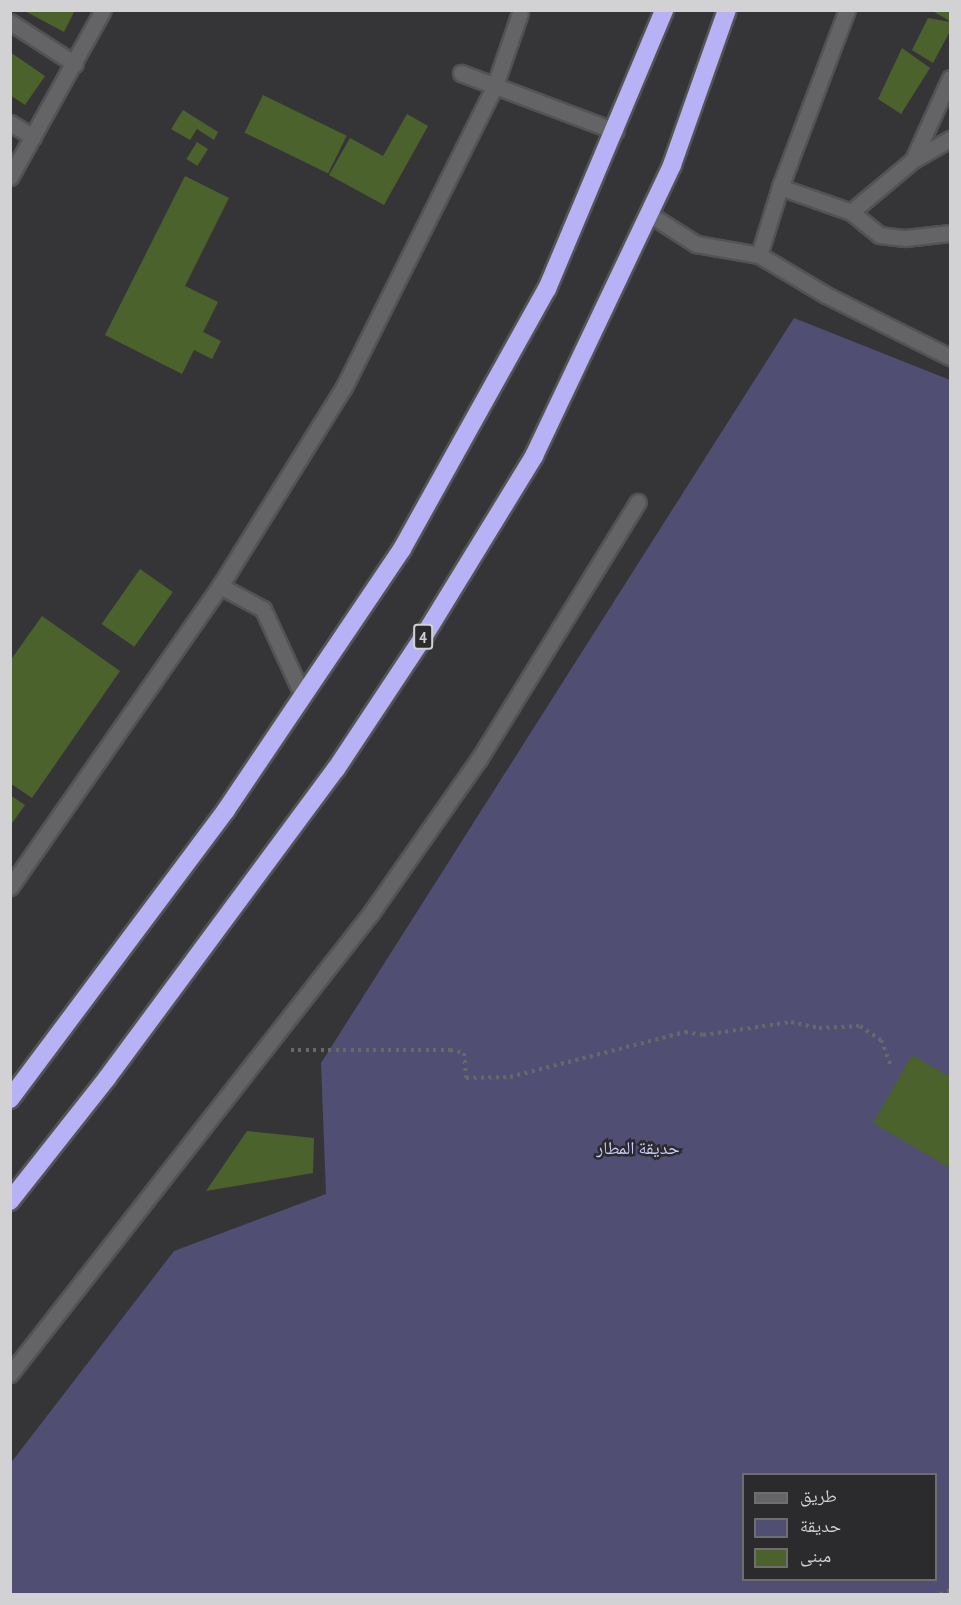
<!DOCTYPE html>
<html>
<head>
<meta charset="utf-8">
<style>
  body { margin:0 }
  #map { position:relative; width:961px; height:1605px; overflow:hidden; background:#353538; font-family:"PT Sans Narrow","Noto Naskh Arabic",sans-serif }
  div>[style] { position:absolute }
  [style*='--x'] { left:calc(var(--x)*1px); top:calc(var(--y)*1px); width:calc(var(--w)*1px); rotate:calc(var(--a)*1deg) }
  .green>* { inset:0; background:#514e73 }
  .building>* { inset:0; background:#4c622c; transform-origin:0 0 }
  .path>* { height:4px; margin-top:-2px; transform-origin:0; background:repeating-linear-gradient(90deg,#68686a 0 3px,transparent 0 7.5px) }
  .roads { filter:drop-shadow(2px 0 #535355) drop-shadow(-2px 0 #535355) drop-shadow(0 2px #535355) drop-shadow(0 -2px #535355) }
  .minor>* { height:15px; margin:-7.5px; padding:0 7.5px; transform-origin:7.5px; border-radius:7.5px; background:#646467 }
  .highway>* { height:18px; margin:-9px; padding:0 9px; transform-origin:9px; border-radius:9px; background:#b6b2f5 }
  span { translate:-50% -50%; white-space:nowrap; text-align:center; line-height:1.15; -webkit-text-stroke:5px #2b2b2e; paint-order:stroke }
  .shield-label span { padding:2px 4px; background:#2b2b2e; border:2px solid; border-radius:4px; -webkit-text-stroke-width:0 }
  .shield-label { font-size:16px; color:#d2d2d4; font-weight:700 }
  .park-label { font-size:18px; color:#cccafc }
  .frame { position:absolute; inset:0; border:12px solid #d2d2d4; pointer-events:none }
  .legend { position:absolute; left:742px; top:1473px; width:195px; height:108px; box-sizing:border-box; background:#2b2b2e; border:2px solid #6e6e70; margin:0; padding:8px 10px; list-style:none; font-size:18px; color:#d2d2d4 }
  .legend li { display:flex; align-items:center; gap:12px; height:30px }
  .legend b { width:30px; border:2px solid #6e6e70 }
</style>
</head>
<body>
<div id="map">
  <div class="green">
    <div style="clip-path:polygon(evenodd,794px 318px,950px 380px,950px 1594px,11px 1594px,10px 1464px,174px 1251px,326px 1194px,321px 1063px,794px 318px,744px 1474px,936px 1474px,936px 1580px,744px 1580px,744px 1474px)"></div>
  </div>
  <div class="building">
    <div style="clip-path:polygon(23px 10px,75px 10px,64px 32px)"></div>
    <div style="clip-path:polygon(931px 10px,950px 10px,950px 21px)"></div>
    <div style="clip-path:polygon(928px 18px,950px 22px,950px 31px,933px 63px,912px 50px)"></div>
    <div style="clip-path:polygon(902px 48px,930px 68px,901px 114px,878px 99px)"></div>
    <div style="clip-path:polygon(10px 52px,45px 76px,25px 105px,10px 95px)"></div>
    <div style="left:263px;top:95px;width:93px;height:42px;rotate:26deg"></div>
    <div style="clip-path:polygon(183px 110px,218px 132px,214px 140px,197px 129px,190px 140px,171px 129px)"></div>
    <div style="clip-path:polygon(407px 114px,428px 126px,384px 205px,329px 175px,350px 138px,383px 156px)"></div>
    <div style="left:197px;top:142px;width:13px;height:20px;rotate:32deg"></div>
    <div style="clip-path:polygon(185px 176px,229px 198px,185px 286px,218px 302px,203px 332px,221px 341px,212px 359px,194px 350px,182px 374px,105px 335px)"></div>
    <div style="left:140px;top:569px;width:40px;height:67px;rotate:35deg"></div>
    <div style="clip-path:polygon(42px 616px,120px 671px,32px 798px,10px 783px,10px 661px)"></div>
    <div style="clip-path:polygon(10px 795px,25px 805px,10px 826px)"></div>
    <div style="clip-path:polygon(912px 1055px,950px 1077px,950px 1168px,873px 1123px)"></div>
    <div style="clip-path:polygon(247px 1131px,314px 1138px,313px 1173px,206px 1191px)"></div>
  </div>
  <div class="path">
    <div style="--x:291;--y:1050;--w:159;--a:0"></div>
    <div style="--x:450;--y:1050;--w:14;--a:12"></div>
    <div style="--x:464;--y:1053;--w:25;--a:85"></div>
    <div style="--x:466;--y:1078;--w:44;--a:-1.3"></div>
    <div style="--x:510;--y:1077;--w:181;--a:-14.4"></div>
    <div style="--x:685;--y:1032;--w:18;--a:9"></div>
    <div style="--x:703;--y:1035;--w:89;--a:-8.4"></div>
    <div style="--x:791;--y:1022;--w:29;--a:12"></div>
    <div style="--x:819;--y:1028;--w:41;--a:-2.8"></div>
    <div style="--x:860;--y:1026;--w:25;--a:34"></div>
    <div style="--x:881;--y:1040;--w:26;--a:69"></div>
    <div style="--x:940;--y:1594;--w:11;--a:-22"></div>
  </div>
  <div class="roads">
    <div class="minor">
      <div style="--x:10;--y:22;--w:77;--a:32.9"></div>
      <div style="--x:461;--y:73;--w:165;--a:20.6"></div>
      <div style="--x:10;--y:123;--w:27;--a:31"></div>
      <div style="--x:913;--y:160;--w:43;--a:-29.6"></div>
      <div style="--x:10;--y:177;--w:191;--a:-60.9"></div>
      <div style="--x:780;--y:187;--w:75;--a:19.4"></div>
      <div style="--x:851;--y:212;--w:81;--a:-40"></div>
      <div style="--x:913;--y:160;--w:90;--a:-65.7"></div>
      <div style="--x:851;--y:212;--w:36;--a:39"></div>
      <div style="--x:879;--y:235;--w:26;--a:7"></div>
      <div style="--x:905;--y:238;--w:45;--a:-6.3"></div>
      <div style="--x:649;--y:214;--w:56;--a:32.6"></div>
      <div style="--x:696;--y:244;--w:64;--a:9.9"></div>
      <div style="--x:759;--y:255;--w:71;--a:-72.8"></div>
      <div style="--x:780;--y:187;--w:189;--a:-69.3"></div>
      <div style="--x:759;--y:255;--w:78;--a:30.8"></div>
      <div style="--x:826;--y:295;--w:139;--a:26.6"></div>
      <div style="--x:303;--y:696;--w:96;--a:-114.7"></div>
      <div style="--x:263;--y:609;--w:49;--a:-151.9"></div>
      <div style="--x:220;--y:586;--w:234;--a:-58.1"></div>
      <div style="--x:344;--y:387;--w:338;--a:-63.4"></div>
      <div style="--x:495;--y:85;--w:76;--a:-70.9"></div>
      <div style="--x:10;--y:887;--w:367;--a:-55.1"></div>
      <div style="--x:10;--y:1374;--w:586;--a:-51.94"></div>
      <div style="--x:371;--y:913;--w:188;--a:-55"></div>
      <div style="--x:479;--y:759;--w:302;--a:-58.3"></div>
    </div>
    <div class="highway">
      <div style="--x:10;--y:1099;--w:361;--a:-53.2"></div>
      <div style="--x:226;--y:810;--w:315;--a:-56"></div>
      <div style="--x:402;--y:549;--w:298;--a:-60.9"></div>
      <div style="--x:547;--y:289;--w:303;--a:-67.2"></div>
      <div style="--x:10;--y:1201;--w:157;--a:-51.7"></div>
      <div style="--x:107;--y:1078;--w:385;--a:-53.5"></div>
      <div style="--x:336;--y:769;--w:156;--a:-56.5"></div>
      <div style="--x:422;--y:639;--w:215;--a:-58.5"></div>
      <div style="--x:534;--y:456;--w:322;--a:-64.6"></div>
      <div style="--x:672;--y:165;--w:164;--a:-70.5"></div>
    </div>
  </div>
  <div class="shield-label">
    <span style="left:423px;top:637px">4</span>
  </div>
  <div class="park-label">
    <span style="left:638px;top:1148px">حديقة المطار</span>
  </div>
  <div class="frame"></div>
  <ul class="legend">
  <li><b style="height:8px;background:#646467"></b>طريق</li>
  <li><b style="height:16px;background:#514e73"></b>حديقة</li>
  <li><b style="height:16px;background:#4c622c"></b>مبنى</li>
  </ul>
</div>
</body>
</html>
